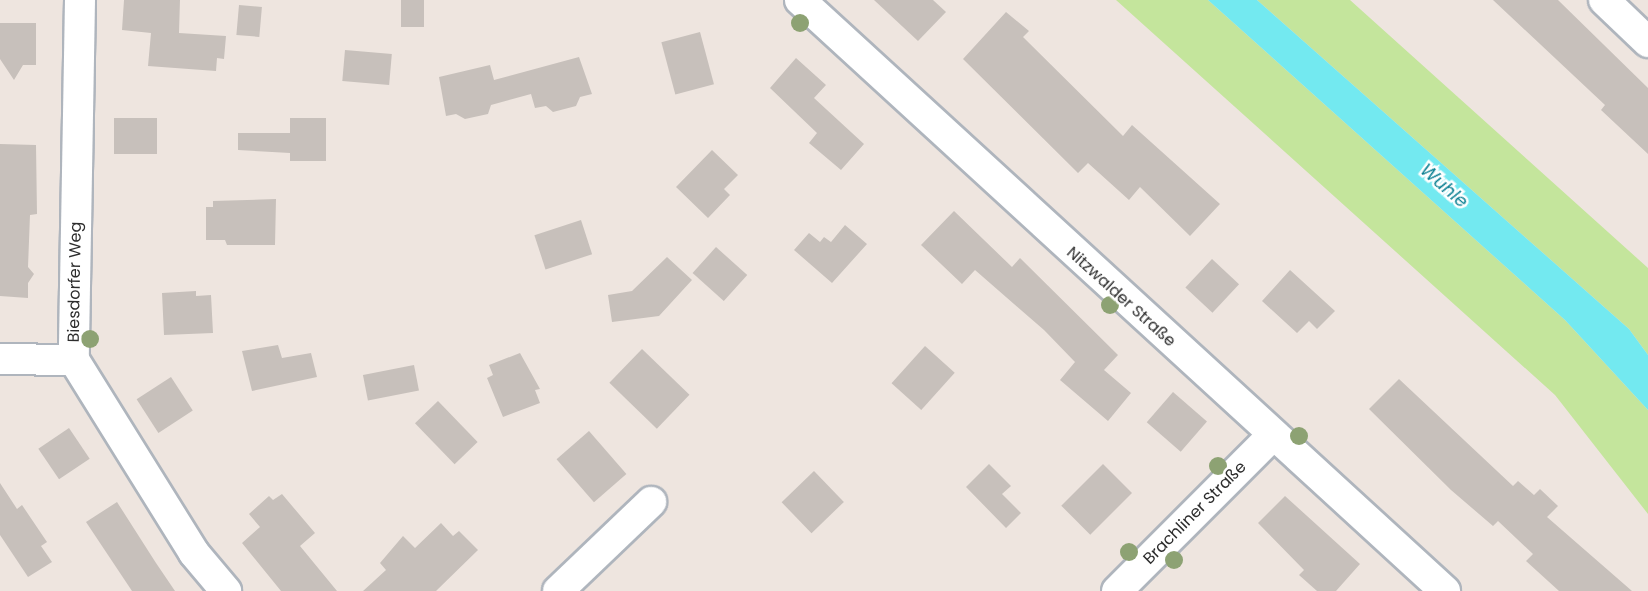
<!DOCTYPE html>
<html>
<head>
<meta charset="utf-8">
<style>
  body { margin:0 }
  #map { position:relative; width:1648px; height:591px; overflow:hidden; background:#eee5df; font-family:Poppins,sans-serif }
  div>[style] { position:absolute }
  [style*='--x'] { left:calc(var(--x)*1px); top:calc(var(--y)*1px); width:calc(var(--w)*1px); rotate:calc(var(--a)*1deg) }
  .green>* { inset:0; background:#c4e59c }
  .water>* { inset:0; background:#73e9f0 }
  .building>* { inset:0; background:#c7c0bb; transform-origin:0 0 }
  .roads { filter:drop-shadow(2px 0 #afb5bd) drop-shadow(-2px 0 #afb5bd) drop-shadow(0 2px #afb5bd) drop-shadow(0 -2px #afb5bd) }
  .minor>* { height:30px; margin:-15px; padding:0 15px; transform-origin:15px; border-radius:15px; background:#fff }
  .trees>* { width:18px; height:18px; margin:-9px; border-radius:50%; background:#8da273 }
  span { translate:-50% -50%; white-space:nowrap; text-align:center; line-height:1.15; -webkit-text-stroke:5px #fff; paint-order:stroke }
  .street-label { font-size:16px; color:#2d2d2d }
  .water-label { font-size:18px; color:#0d8193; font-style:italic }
</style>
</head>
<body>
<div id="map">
  <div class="green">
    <div style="clip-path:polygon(1116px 0,1208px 0,1565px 320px,1648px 410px,1648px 514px,1555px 395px)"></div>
    <div style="clip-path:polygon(1257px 0,1350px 0,1648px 268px,1648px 355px,1629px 329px)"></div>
  </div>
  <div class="water">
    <div style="clip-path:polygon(1208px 0,1257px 0,1629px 329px,1648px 355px,1648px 410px,1565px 320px)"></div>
  </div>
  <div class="building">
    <div style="clip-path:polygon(124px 0,180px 0,179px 33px,226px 36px,224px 59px,217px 58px,216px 71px,148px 66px,151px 33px,122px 30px)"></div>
    <div style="left:401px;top:0;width:23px;height:27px"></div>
    <div style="clip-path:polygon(874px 0,933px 0,946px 12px,918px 41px)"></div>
    <div style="clip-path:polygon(1493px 0,1558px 0,1648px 88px,1648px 154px,1601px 110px,1605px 105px)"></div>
    <div style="left:239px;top:5px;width:23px;height:30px;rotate:5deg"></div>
    <div style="clip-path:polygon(1006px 12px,1029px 31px,1023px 37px,1123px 136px,1132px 125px,1220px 204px,1190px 236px,1140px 187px,1129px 200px,1088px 163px,1078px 173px,963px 59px)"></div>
    <div style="clip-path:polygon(0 23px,36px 23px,36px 65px,23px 65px,14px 80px,0 59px)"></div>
    <div style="left:700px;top:32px;width:54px;height:40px;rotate:75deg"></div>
    <div style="left:345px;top:50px;width:47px;height:31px;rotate:5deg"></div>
    <div style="clip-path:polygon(579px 57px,592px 94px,580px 97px,576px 106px,553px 112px,546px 106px,535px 108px,531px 94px,491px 105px,488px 114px,465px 119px,456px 114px,446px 116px,439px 77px,490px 65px,494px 80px)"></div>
    <div style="clip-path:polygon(796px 58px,826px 85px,814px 98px,864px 144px,841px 170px,809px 143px,817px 133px,770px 88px)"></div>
    <div style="left:114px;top:118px;width:43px;height:36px"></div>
    <div style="clip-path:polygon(290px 118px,326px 118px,326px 161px,290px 161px,290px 153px,238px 150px,238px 133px,290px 133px)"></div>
    <div style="clip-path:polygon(0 144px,36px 145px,37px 214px,30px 215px,28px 267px,34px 274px,28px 283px,28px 298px,0 296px)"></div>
    <div style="clip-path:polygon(712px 150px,738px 175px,724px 189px,730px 195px,708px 218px,676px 187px)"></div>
    <div style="clip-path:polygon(276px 199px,275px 245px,227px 245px,225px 240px,206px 240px,206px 207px,213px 207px,213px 201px)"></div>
    <div style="clip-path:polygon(954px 211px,1012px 267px,1020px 258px,1118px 355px,1104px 370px,1131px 393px,1108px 421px,1060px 380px,1075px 362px,1044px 330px,975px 270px,962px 284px,921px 245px)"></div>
    <div style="left:581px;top:220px;width:36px;height:49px;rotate:72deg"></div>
    <div style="clip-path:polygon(845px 225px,867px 244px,832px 283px,794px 250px,809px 233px,820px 242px,824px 237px,831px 242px)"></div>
    <div style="left:716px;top:247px;width:42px;height:35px;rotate:42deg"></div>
    <div style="clip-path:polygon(667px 257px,692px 280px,659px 316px,612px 322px,608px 295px,632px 291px)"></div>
    <div style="left:1212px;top:259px;width:37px;height:39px;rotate:43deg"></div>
    <div style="clip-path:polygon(1290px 270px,1335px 311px,1317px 329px,1309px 321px,1297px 333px,1262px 301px)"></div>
    <div style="clip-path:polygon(196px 291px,196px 296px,211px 295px,213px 333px,164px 335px,162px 293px)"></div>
    <div style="clip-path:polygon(278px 345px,282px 358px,311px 353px,317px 377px,252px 391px,242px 351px)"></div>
    <div style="left:925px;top:346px;width:40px;height:50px;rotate:42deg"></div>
    <div style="left:642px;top:349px;width:66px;height:47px;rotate:44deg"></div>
    <div style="clip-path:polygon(520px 353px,540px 389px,535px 390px,540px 403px,503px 417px,487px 378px,493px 375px,489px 365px)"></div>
    <div style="left:414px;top:365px;width:26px;height:52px;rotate:79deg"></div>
    <div style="left:171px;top:377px;width:40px;height:41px;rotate:57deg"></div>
    <div style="clip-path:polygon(1399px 379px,1513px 486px,1518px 481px,1534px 495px,1540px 489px,1558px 506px,1547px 517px,1632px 591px,1559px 591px,1526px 561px,1533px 554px,1498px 521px,1493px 526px,1451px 490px,1369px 409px)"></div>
    <div style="left:1173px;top:392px;width:45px;height:40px;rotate:41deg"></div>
    <div style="left:438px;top:401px;width:57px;height:32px;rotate:46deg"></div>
    <div style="left:69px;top:428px;width:37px;height:37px;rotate:56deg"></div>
    <div style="left:589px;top:431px;width:57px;height:43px;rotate:49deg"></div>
    <div style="clip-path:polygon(989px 464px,1011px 486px,1002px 494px,1021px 513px,1006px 528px,966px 487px)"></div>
    <div style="left:1103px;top:464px;width:41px;height:59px;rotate:45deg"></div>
    <div style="left:814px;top:471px;width:43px;height:45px;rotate:46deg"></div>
    <div style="clip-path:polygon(0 483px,17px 509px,22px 505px,47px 542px,41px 546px,52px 562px,28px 577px,0 535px)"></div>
    <div style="clip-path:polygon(282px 494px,315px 533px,300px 546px,337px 591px,281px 591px,242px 543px,260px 527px,249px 514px,269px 496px,273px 500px)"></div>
    <div style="clip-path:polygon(1285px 496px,1360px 564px,1336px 591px,1317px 591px,1299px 575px,1304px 570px,1258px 523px)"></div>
    <div style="clip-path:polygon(117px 502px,156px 563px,175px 591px,132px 591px,86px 522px)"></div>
    <div style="clip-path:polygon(441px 523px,453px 536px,459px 531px,478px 550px,436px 591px,363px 591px,386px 570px,380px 563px,403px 536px,415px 548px)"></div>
  </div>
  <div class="roads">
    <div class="minor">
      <div style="--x:80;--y:0;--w:360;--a:91"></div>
      <div style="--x:74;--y:360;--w:227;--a:58.1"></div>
      <div style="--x:194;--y:553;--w:50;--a:49.9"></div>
      <div style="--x:800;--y:0;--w:875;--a:42.5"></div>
      <div style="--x:1604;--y:0;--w:61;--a:43.7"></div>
      <div style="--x:0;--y:359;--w:74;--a:0.8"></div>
      <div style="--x:558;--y:591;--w:129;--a:-43.7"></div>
      <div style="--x:1117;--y:591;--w:221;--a:-45"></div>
    </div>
  </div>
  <div class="trees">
    <div style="left:800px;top:23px"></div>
    <div style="left:1110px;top:305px"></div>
    <div style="left:90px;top:339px"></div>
    <div style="left:1299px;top:436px"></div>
    <div style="left:1218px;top:466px"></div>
    <div style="left:1129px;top:552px"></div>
    <div style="left:1174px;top:560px"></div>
  </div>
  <div class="street-label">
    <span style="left:75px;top:282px;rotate:-89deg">Biesdorfer Weg</span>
    <span style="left:1121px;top:297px;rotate:42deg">Nitzwalder Straße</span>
    <span style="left:1195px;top:513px;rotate:-45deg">Brachliner Straße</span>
  </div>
  <div class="water-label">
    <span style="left:1444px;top:186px;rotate:41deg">Wuhle</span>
  </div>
</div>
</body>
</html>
